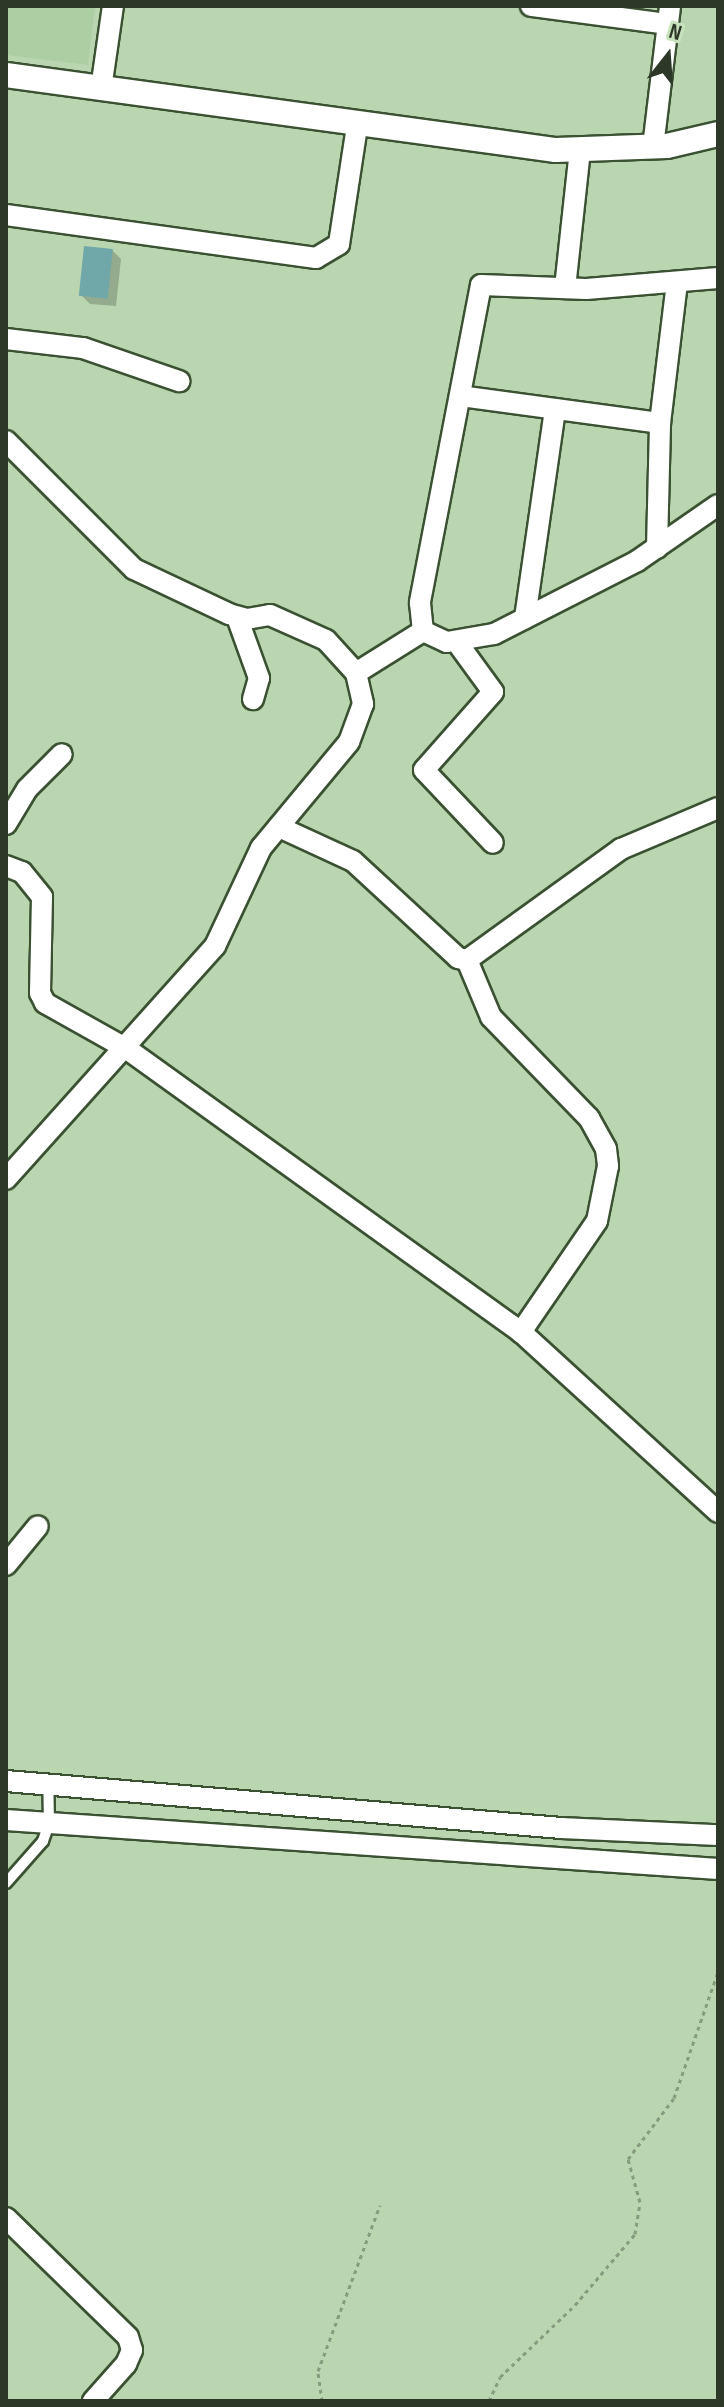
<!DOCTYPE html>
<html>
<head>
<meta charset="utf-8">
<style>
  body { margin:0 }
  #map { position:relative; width:724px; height:2407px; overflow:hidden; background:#bad6b1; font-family:"Sofia Sans Condensed",sans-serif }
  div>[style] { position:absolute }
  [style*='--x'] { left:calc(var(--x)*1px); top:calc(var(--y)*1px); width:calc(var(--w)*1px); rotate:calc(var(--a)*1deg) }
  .built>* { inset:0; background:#adcea3 }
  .shadow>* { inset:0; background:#0003 }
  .building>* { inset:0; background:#70a8aa; transform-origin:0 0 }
  .path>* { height:3px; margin-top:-1.5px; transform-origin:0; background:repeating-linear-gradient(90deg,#869c7f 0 4px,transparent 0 8px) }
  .roads { filter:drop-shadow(2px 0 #3a5132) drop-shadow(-2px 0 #3a5132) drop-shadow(0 2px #3a5132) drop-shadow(0 -2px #3a5132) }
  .service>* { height:10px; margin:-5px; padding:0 5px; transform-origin:5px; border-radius:5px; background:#fff }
  .minor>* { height:20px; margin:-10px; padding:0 10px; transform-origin:10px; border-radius:10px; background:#fff }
  .tertiary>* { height:24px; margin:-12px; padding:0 12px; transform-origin:12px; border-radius:12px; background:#fff }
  span { translate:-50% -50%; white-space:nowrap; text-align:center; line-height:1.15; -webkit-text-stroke:8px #c7e3be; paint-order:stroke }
  .frame { position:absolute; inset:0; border:8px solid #2d3829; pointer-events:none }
  .north { position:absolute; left:628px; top:16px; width:80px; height:80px; -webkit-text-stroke:6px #c7e3be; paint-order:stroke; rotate:17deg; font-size:22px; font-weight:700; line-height:32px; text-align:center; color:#2d3829 }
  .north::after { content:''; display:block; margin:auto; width:28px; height:36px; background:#2d3829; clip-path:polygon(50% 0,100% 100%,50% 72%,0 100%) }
</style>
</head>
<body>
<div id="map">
  <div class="built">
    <div style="clip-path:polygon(6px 6px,95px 6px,88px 65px,6px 55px)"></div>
  </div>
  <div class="shadow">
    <div style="clip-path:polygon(112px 250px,121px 259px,116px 306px,90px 304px,81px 295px)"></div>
  </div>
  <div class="building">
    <div style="left:84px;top:246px;width:29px;height:50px;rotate:6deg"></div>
  </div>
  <div class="path">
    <div style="--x:322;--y:2401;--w:30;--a:-98"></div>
    <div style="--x:318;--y:2371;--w:177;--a:-69.5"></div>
    <div style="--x:489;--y:2401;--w:26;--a:-65"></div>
    <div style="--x:500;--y:2377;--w:104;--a:-43.8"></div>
    <div style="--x:575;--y:2305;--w:93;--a:-49.8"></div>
    <div style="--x:635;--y:2234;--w:32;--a:-81"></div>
    <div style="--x:640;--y:2202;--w:45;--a:-105.6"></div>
    <div style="--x:628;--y:2159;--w:76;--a:-53"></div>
    <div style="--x:674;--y:2098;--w:133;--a:-70.8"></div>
  </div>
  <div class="roads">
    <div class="service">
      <div style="--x:6;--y:1883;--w:56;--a:-48.6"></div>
      <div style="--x:43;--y:1841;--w:18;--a:-71"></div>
      <div style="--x:49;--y:1824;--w:39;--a:-91"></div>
    </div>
    <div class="minor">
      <div style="--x:531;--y:6;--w:138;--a:7.5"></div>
      <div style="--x:101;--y:89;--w:84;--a:-81.8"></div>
      <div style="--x:653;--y:147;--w:142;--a:-83.1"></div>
      <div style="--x:6;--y:215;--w:313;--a:7.9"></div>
      <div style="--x:316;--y:258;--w:27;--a:-31"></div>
      <div style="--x:339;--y:244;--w:119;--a:-81.3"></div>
      <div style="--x:718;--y:278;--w:132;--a:175.2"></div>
      <div style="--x:586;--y:289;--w:105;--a:-177.8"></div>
      <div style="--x:481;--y:285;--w:324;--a:100.9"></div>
      <div style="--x:420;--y:603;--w:28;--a:84"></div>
      <div style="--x:423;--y:631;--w:26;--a:25"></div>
      <div style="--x:447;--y:642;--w:48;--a:-9.7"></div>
      <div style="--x:494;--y:634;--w:161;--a:-27"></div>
      <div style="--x:637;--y:561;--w:98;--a:-34.7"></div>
      <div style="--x:565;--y:288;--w:140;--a:-83.8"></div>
      <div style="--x:6;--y:339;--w:78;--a:6.7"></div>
      <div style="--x:83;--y:348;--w:102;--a:19"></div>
      <div style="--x:460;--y:396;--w:202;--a:7.7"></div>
      <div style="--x:6;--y:441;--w:181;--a:45"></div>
      <div style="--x:134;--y:569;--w:105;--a:25.3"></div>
      <div style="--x:229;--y:614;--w:19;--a:16"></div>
      <div style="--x:247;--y:619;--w:23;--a:-10"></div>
      <div style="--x:270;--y:615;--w:61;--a:24.1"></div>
      <div style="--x:326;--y:640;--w:45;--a:47.7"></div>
      <div style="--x:356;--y:673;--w:32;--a:77"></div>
      <div style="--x:363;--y:704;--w:40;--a:110.2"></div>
      <div style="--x:349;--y:742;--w:138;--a:129.7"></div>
      <div style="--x:261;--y:848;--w:108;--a:115.1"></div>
      <div style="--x:215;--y:946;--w:313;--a:131.9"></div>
      <div style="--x:657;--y:548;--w:125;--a:-88.6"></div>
      <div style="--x:660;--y:423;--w:141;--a:-83.1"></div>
      <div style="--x:237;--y:617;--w:65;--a:70.2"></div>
      <div style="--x:259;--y:678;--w:22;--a:106"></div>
      <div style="--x:525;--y:618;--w:211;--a:-81.8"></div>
      <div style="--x:456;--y:641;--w:63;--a:54"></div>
      <div style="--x:493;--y:692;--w:104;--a:131.5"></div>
      <div style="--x:424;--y:770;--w:100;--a:46.6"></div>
      <div style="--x:356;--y:673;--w:79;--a:-32.1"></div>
      <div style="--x:6;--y:824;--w:41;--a:-59"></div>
      <div style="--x:27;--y:789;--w:49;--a:-45"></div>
      <div style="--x:279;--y:827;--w:81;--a:24.7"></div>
      <div style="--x:353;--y:861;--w:143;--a:42.7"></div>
      <div style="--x:458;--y:958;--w:9;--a:13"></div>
      <div style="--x:467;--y:960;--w:190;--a:-35.8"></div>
      <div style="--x:621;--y:849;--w:105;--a:-22.9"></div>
      <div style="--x:6;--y:866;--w:17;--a:21"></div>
      <div style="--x:22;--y:872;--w:32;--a:51"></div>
      <div style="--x:42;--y:897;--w:96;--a:91.2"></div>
      <div style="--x:40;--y:993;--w:11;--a:63"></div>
      <div style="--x:45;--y:1003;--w:94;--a:29.3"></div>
      <div style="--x:127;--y:1049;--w:485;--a:35.7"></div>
      <div style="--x:521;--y:1332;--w:267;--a:42.4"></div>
      <div style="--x:467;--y:960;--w:62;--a:67.2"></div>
      <div style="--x:491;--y:1017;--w:141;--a:45.9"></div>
      <div style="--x:589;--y:1118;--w:35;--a:61"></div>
      <div style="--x:606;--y:1149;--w:17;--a:83"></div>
      <div style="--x:608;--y:1166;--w:56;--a:101.3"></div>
      <div style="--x:597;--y:1221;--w:135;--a:124.4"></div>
      <div style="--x:6;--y:1565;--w:50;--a:-50.6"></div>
      <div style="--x:6;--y:1781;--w:557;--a:4.84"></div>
      <div style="--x:561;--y:1828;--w:157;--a:2.6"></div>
      <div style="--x:6;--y:1820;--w:714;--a:3.94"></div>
      <div style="--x:6;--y:2218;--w:170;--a:44.3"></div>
      <div style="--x:128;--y:2337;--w:14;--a:73"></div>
      <div style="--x:132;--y:2350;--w:15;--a:113"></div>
      <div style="--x:126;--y:2364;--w:50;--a:131.7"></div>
    </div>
    <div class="tertiary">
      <div style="--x:6;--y:75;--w:555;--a:7.77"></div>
      <div style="--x:556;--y:150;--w:111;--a:-2.1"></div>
      <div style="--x:667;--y:146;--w:52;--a:-13.2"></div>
    </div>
  </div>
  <div class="frame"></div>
  <div class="north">N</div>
</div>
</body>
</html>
